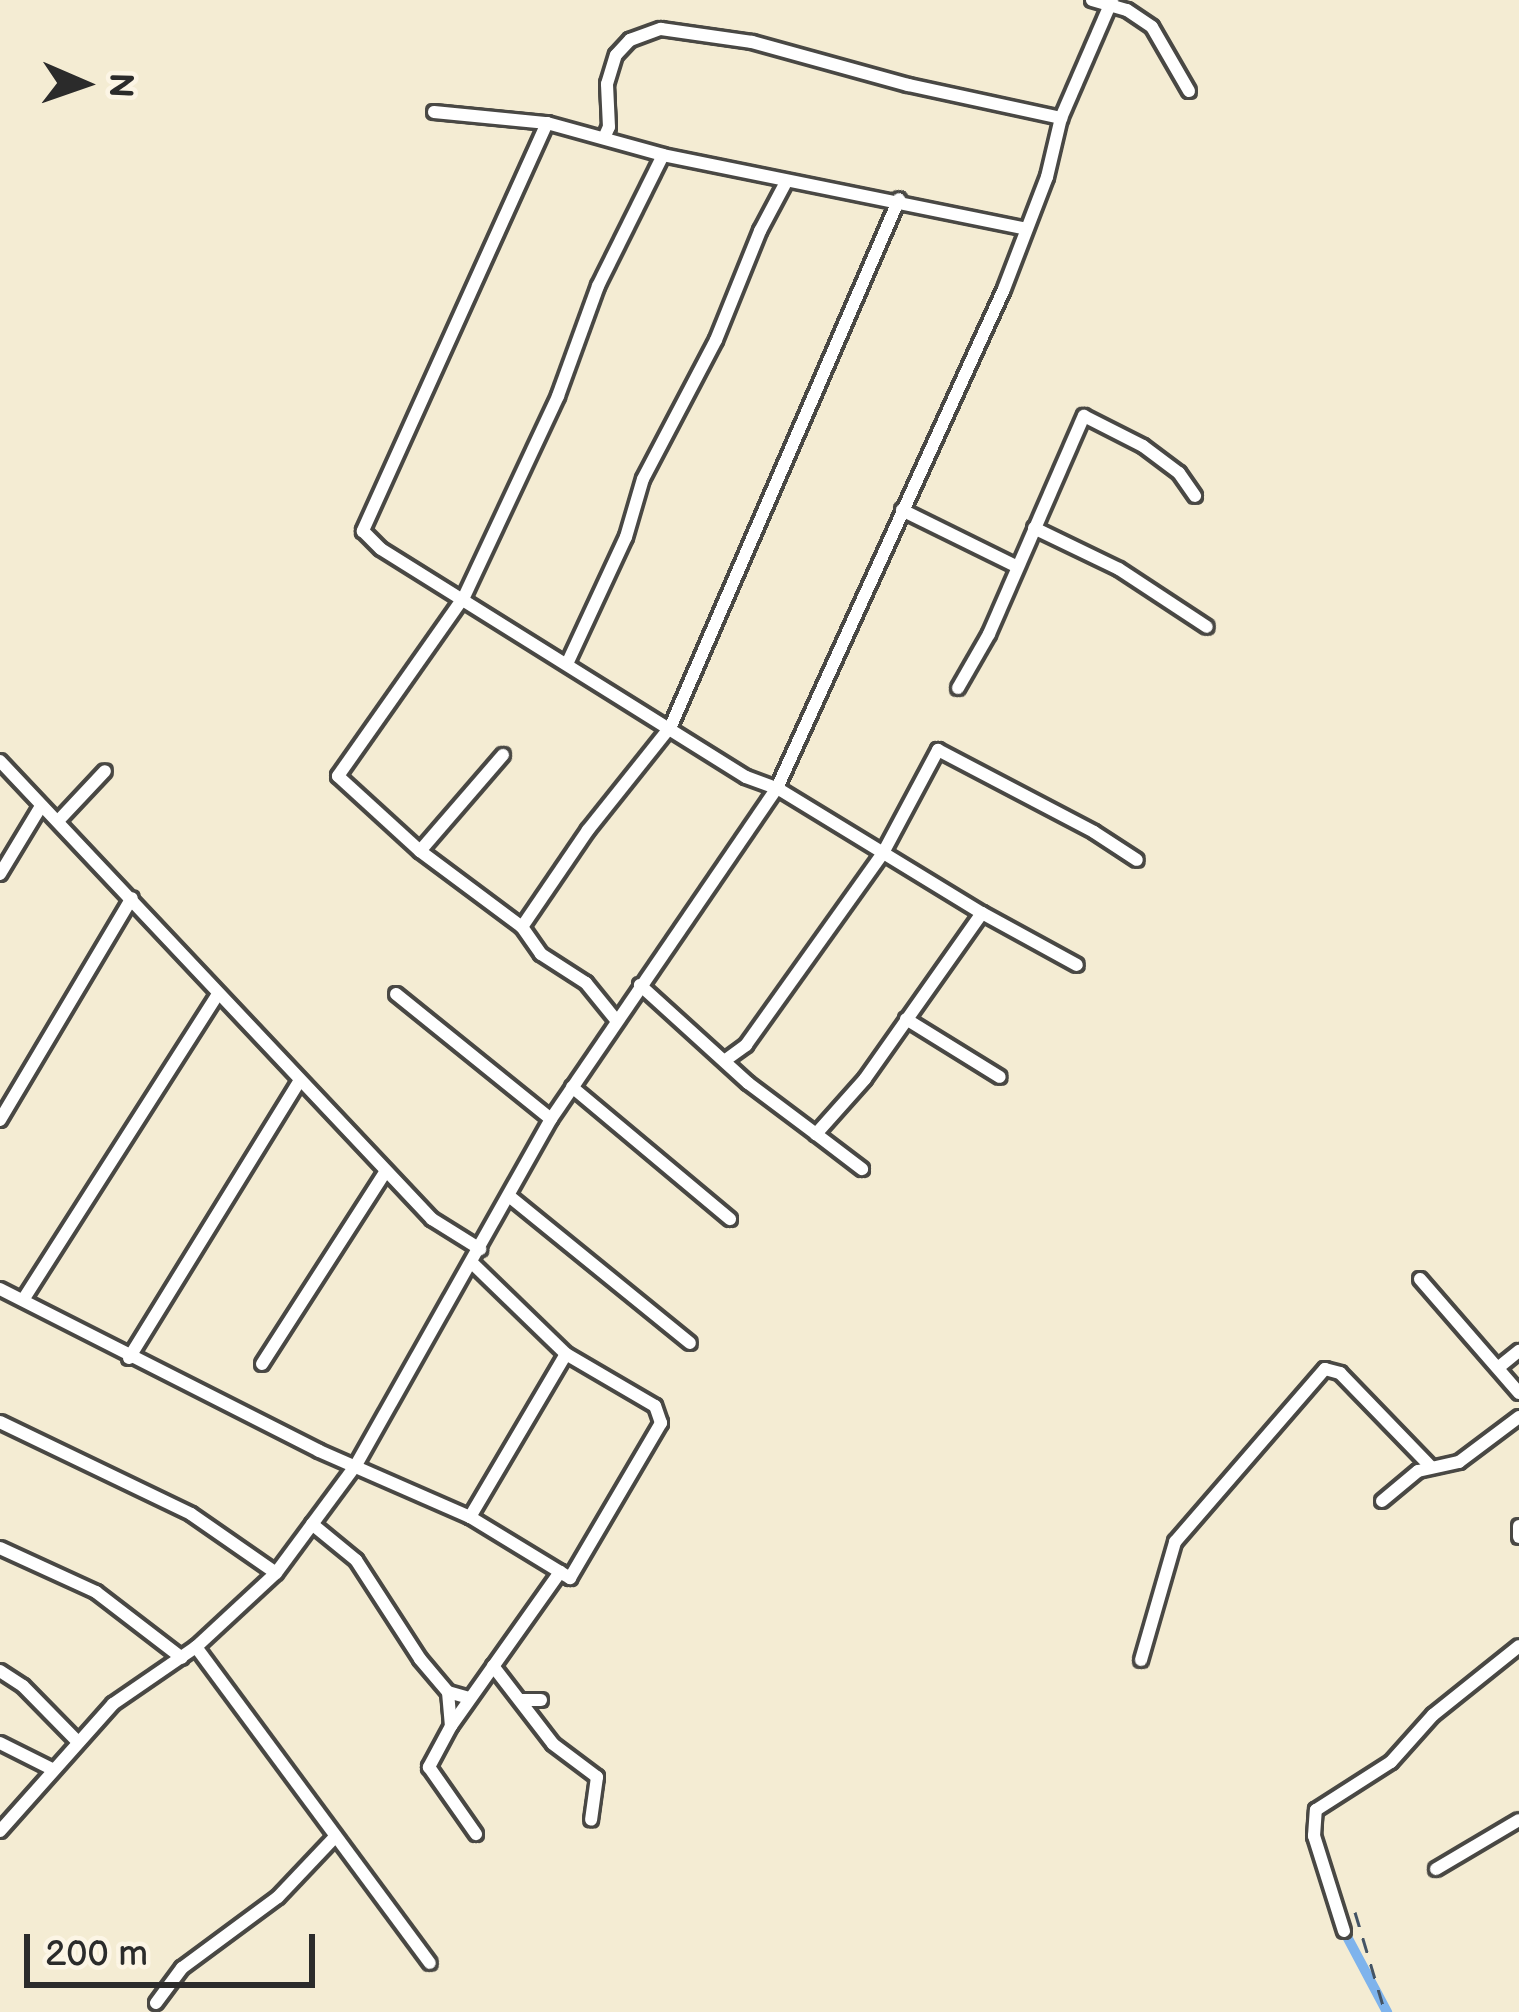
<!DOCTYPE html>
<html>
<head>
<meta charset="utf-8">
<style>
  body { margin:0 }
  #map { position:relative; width:1519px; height:2012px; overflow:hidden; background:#f4ecd3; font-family:"Balsamiq Sans",sans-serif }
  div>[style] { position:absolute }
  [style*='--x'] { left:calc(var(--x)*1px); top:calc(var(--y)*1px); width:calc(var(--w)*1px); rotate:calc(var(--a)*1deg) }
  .canal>* { height:10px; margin:-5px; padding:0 5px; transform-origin:5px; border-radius:5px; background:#7eb3ec }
  .ferry>* { height:3px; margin-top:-1.5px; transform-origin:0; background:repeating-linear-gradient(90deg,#445465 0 15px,transparent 0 27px) }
  .roads { filter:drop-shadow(3px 0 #494844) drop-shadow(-3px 0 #494844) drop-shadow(0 3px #494844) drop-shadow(0 -3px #494844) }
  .minor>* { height:12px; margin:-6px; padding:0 6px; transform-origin:6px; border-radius:6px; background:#fff }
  span { translate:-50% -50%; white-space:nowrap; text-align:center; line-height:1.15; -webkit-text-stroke:9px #fcf5e5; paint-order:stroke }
  .north { position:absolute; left:24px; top:24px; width:120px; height:120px; -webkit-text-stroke:9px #fcf5e5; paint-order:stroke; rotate:92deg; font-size:33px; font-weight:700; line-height:48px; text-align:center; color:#2b2b2b }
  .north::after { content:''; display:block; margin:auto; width:42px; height:54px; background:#2b2b2b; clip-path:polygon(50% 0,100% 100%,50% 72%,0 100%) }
  .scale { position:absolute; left:24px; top:1934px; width:291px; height:54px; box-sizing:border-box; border:6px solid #2b2b2b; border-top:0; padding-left:15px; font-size:36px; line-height:42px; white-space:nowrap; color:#2b2b2b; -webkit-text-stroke:9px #fcf5e5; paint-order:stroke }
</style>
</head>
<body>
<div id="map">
  <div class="canal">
    <div style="--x:1344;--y:1931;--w:92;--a:62"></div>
  </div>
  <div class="ferry">
    <div style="--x:1355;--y:1912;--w:104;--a:73.3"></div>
  </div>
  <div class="roads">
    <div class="minor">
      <div style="--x:1092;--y:0;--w:36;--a:16"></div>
      <div style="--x:1127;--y:10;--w:30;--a:34"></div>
      <div style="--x:1152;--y:27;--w:74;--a:60"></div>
      <div style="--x:434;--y:112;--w:114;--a:5.6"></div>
      <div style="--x:547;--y:123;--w:120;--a:15.4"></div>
      <div style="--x:663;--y:155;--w:370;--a:11.5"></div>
      <div style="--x:547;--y:123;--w:448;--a:114.3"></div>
      <div style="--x:363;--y:531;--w:25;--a:45"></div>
      <div style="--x:381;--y:549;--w:430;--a:32"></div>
      <div style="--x:746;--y:777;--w:33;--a:20"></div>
      <div style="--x:777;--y:788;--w:240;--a:31.4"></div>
      <div style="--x:982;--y:913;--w:203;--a:125.2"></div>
      <div style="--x:865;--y:1079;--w:74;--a:131.7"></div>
      <div style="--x:816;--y:1134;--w:85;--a:-143.1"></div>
      <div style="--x:748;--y:1083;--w:146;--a:-137.8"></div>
      <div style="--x:604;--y:138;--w:12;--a:-66"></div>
      <div style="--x:609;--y:127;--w:43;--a:-92.7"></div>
      <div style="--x:607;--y:84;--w:30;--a:-73"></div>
      <div style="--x:616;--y:55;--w:21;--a:-47"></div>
      <div style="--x:630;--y:40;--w:33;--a:-20"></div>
      <div style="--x:661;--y:29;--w:92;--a:8.1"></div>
      <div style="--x:752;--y:42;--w:162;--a:15.4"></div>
      <div style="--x:908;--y:85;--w:157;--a:12.2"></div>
      <div style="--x:902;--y:510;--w:127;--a:26.2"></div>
      <div style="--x:1034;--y:528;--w:94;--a:25.8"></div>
      <div style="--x:1119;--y:569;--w:105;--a:33.4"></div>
      <div style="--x:567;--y:664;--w:140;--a:-65.1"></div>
      <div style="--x:626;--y:537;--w:60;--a:-73.7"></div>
      <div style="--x:643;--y:479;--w:157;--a:-62.3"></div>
      <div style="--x:716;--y:340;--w:118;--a:-68"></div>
      <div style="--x:760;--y:231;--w:55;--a:-62"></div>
      <div style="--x:958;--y:688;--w:62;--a:-60.1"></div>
      <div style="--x:989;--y:634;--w:238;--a:-66.5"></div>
      <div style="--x:1084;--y:416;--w:66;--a:27"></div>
      <div style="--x:1143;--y:446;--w:45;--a:36.9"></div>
      <div style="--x:1179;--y:473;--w:28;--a:55"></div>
      <div style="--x:0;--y:761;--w:630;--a:46.67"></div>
      <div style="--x:432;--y:1219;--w:57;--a:32"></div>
      <div style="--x:59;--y:820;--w:67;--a:-46.8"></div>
      <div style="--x:420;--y:851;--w:127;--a:-49.2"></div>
      <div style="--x:0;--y:874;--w:79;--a:-58.9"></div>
      <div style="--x:982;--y:913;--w:108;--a:28.7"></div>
      <div style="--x:522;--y:927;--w:117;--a:-55.8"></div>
      <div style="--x:588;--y:830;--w:133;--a:-51.4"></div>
      <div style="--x:671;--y:726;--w:574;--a:-66.6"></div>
      <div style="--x:396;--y:994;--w:199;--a:38.9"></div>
      <div style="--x:906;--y:1019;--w:110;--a:31.7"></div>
      <div style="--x:616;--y:1020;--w:48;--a:-129"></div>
      <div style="--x:586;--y:983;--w:54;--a:-147.2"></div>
      <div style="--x:541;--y:954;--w:33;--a:-125"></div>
      <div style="--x:522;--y:927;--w:127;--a:-143.3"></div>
      <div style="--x:420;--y:851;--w:111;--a:-137.6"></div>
      <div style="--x:338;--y:776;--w:219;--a:-54.9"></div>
      <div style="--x:464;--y:597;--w:222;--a:-64.9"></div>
      <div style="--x:558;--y:396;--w:117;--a:-70"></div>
      <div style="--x:598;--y:286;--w:146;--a:-63.6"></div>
      <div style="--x:727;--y:1059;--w:24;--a:-36"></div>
      <div style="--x:746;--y:1045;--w:236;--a:-54.5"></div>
      <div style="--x:883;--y:853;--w:117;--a:-61.9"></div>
      <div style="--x:938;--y:750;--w:176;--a:27.7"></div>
      <div style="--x:1094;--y:832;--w:51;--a:33.1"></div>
      <div style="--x:572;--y:1087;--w:206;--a:39.9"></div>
      <div style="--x:0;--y:1120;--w:258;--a:-59.3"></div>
      <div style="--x:816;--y:1134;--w:58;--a:37.3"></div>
      <div style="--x:509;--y:1196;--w:233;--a:39.1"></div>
      <div style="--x:1420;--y:1279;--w:151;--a:49"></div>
      <div style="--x:0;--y:1289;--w:358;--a:26.9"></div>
      <div style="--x:319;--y:1451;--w:165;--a:23.6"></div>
      <div style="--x:470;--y:1517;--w:105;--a:31.4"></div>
      <div style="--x:23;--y:1300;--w:363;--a:-57.5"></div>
      <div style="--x:129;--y:1358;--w:326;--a:-58.4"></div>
      <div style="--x:262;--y:1364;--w:229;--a:-57.3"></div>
      <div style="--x:1499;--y:1367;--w:26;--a:-39"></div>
      <div style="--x:0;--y:1422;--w:212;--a:25.7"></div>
      <div style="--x:191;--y:1514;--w:103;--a:34.8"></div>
      <div style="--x:1382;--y:1501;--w:47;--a:-39.8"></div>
      <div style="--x:1418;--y:1471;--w:42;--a:-12.4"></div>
      <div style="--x:1459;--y:1462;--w:75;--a:-36.9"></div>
      <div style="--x:470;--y:1517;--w:189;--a:-59.5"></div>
      <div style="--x:312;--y:1524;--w:57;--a:39.3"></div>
      <div style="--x:356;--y:1560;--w:118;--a:57.1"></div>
      <div style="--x:420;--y:1659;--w:43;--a:49.7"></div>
      <div style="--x:448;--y:1692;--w:22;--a:16"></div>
      <div style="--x:1519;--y:1526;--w:11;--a:90"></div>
      <div style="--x:0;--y:1548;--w:106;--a:24.6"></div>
      <div style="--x:96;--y:1592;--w:108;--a:37.5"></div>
      <div style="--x:196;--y:1647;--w:393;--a:53.5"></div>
      <div style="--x:1141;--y:1660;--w:123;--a:-73.9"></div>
      <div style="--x:1175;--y:1542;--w:229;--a:-49.1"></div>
      <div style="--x:1325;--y:1369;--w:16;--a:15"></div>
      <div style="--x:1340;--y:1373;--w:131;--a:45.9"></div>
      <div style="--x:493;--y:1666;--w:98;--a:52.4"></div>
      <div style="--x:553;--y:1744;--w:55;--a:36.9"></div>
      <div style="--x:597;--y:1777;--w:43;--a:97.9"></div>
      <div style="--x:0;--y:1671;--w:27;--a:33"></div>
      <div style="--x:23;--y:1686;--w:77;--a:45.5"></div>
      <div style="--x:448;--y:1692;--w:34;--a:85"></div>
      <div style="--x:451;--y:1726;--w:47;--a:118.2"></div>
      <div style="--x:429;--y:1767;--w:82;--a:55"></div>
      <div style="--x:522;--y:1700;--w:19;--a:0"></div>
      <div style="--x:451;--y:1726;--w:189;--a:-54.7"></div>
      <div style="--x:560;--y:1572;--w:12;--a:31"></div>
      <div style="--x:570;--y:1578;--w:180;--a:-59.6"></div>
      <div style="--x:661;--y:1423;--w:18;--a:-109"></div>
      <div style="--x:655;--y:1406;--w:103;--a:-149.7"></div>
      <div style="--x:566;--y:1354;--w:131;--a:-135.9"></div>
      <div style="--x:0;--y:1743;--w:60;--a:26.6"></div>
      <div style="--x:0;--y:1831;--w:170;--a:-48.3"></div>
      <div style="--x:113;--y:1704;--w:101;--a:-34.5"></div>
      <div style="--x:196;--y:1647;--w:109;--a:-42.8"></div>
      <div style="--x:276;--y:1573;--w:134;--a:-53.5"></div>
      <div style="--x:356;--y:1465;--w:397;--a:-60.6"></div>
      <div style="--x:551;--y:1119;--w:401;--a:-55.7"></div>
      <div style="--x:777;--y:788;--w:548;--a:-65.54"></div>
      <div style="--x:1004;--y:289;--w:120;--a:-69"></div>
      <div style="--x:1047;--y:177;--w:61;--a:-76.7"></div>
      <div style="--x:1061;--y:118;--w:129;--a:-66.6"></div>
      <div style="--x:1436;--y:1869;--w:96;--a:-30.6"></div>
      <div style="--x:1344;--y:1931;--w:100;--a:-107.5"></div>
      <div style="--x:1314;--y:1836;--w:26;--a:-86"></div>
      <div style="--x:1316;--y:1810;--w:89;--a:-32.6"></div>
      <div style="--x:1391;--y:1762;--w:63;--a:-48.2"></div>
      <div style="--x:1433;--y:1715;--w:110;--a:-38.7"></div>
      <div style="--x:156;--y:2003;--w:44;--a:-53.4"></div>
      <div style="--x:182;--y:1968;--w:119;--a:-36.5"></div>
      <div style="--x:278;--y:1897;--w:83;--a:-46.5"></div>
    </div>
  </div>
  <div class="north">N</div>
  <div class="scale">200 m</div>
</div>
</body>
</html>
